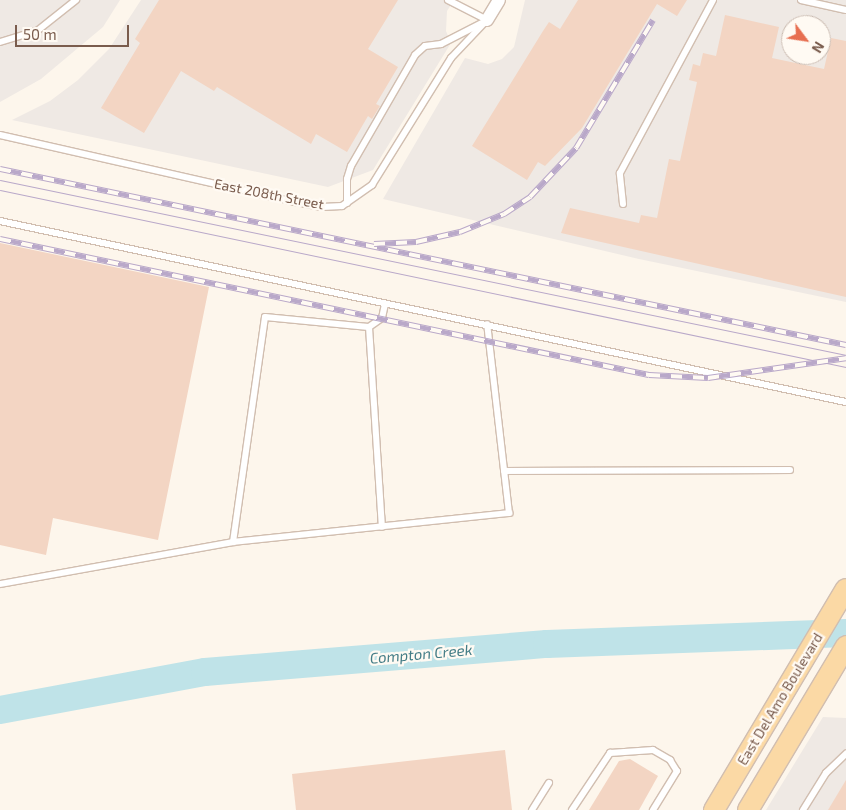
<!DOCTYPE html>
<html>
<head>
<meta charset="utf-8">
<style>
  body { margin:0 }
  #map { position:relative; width:846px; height:810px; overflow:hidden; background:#fdf6ec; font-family:"Exo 2",sans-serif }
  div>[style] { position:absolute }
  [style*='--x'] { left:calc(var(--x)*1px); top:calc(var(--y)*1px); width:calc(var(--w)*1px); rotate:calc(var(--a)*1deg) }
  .industrial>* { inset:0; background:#efe9e4 }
  .river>* { height:28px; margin:-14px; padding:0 14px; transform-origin:14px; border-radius:14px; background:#bfe3e8 }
  .building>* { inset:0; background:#f3d5c3 }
  .roads { filter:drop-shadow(1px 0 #d1beb0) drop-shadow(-1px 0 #d1beb0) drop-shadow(0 1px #d1beb0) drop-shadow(0 -1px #d1beb0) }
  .lane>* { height:6px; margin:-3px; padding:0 3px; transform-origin:3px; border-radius:3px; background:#fff }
  .street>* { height:12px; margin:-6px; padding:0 6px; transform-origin:6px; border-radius:6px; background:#fff }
  .primary>* { height:20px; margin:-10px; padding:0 10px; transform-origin:10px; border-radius:10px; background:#fbd9a5 }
  .tram>* { height:1px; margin:-0.5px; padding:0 0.5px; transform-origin:0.5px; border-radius:0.5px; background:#b9a8c9 }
  .rail>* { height:5.5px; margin-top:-2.75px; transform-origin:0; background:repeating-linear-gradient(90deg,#fffaf3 0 11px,#b9a8c9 0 22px); box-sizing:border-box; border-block:1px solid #b9a8c9 }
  span { translate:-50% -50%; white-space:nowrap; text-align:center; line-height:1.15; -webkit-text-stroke:4.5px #fffaf3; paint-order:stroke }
  .street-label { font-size:14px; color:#7a5c4d }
  .water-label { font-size:15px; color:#437c86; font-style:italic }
  .north { position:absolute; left:781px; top:15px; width:50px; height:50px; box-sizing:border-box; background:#fffaf3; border:1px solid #cabbb1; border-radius:50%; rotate:121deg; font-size:14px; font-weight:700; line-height:20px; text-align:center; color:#7a5c4d }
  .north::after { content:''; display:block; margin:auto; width:18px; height:22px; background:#e76f51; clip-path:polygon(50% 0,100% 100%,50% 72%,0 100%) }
  .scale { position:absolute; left:15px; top:25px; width:114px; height:22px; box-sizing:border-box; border:2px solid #7a5c4d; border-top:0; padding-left:6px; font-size:15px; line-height:18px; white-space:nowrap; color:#7a5c4d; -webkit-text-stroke:4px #fffaf3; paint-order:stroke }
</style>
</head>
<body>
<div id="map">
  <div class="industrial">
    <div style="clip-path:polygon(0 0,120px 0,103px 27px,41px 79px,0 102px)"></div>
    <div style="clip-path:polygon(141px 0,454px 0,447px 11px,446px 31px,451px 43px,373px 170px,328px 187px,12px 120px,50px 101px,78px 80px,109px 49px)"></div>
    <div style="clip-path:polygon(evenodd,525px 0,846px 0,846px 302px,639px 259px,383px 199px,465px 58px,488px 64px,502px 59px,514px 47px,525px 0,791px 25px,821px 25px,821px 55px,791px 55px,791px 25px)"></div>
    <div style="clip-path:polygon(823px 717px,846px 718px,846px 810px,766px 810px)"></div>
  </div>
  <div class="river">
    <div style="--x:0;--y:710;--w:208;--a:-10.5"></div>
    <div style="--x:205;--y:672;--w:343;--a:-4.7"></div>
    <div style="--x:547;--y:644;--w:299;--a:-2.1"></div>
  </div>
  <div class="building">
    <div style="clip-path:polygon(159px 0,398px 0,368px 49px,398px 67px,376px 104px,380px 106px,372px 119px,368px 116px,347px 152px,316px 134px,311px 144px,217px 87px,214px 91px,181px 71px,144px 133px,101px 108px,140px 43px,135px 39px)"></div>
    <div style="clip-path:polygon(578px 0,687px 0,677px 16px,657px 4px,582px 128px,545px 166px,538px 162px,527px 180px,472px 146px,543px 31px,549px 22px,560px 29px)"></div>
    <div style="clip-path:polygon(725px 15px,779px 27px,772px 58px,824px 69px,831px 38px,846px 41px,846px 297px,561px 233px,570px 208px,639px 223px,641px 215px,657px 218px,669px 159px,680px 161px,697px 82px,689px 80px,693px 64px,700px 66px,703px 53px,716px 56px)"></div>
    <div style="clip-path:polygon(0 243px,209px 287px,158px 540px,53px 518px,46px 555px,0 545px)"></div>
    <div style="clip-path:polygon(505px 750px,512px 810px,296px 810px,292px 774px)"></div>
    <div style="clip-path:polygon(630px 759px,658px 776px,639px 810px,589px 810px,619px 761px)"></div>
    <div style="clip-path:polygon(846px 780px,846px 810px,828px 810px)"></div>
  </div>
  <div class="roads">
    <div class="lane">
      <div style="--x:448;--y:0;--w:44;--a:27.1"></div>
      <div style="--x:801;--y:0;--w:46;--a:12.5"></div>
      <div style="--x:0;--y:42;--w:39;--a:-17"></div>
      <div style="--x:37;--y:31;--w:50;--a:-38.5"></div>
      <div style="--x:0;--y:135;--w:303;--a:12.8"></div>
      <div style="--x:296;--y:202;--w:26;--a:11"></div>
      <div style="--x:322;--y:207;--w:20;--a:-3"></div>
      <div style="--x:342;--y:206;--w:37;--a:-35"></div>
      <div style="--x:372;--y:185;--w:150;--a:-58.1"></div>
      <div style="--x:451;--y:58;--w:52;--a:-46.5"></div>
      <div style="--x:347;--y:203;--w:24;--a:-90"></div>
      <div style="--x:347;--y:179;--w:14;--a:-73"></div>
      <div style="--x:351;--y:166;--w:128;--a:-60"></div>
      <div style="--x:415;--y:55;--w:13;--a:-42"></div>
      <div style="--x:425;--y:46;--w:16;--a:-7"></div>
      <div style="--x:441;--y:44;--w:46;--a:-27.1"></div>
      <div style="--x:623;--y:204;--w:31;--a:-96"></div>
      <div style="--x:620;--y:173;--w:196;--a:-61.7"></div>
      <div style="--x:0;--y:221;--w:865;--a:12.08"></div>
      <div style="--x:369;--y:327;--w:200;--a:86.3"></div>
      <div style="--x:504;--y:471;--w:286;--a:-0.2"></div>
      <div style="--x:233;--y:542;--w:278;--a:-6"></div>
      <div style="--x:509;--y:513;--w:190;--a:-96.6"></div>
      <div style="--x:0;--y:584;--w:237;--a:-10.2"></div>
      <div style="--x:233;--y:542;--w:227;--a:-81.9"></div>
      <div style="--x:265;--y:317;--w:104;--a:5.5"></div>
      <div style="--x:369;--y:327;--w:16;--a:-35"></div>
      <div style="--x:382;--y:318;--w:14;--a:-78"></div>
      <div style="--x:532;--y:810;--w:32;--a:-58"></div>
      <div style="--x:572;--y:810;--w:69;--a:-56.3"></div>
      <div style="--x:610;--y:753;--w:43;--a:-4"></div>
      <div style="--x:653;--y:750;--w:20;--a:30"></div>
      <div style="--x:670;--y:760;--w:13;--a:58"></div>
      <div style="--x:677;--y:771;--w:46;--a:121.6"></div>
      <div style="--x:803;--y:810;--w:44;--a:-58.1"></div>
      <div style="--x:826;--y:773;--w:28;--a:-44"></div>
    </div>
    <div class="street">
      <div style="--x:487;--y:20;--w:23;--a:-59"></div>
    </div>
    <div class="primary">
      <div style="--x:714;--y:810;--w:257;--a:-59.2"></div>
      <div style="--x:748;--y:810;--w:191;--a:-59.1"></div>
    </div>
  </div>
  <div class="tram">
    <div style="--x:0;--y:180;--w:864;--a:11.69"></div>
    <div style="--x:0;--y:190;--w:864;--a:11.82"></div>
  </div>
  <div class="rail">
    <div style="--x:0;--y:169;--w:864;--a:11.75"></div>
    <div style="--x:0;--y:239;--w:663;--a:11.84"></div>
    <div style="--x:649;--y:375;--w:59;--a:2.9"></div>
    <div style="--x:708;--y:378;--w:139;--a:-8.2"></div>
    <div style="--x:374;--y:244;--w:42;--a:-2.7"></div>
    <div style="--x:416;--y:242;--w:45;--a:-12.8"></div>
    <div style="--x:460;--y:232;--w:48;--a:-22.2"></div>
    <div style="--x:504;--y:214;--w:31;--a:-33"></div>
    <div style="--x:530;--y:197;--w:67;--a:-46.8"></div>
    <div style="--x:576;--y:148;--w:149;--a:-59"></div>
  </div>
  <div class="street-label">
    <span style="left:269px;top:194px;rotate:11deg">East 208th Street</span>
    <span style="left:780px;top:699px;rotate:-59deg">East Del Amo Boulevard</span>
  </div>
  <div class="water-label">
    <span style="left:421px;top:654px;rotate:-5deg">Compton Creek</span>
  </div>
  <div class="north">N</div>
  <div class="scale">50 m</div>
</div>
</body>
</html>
